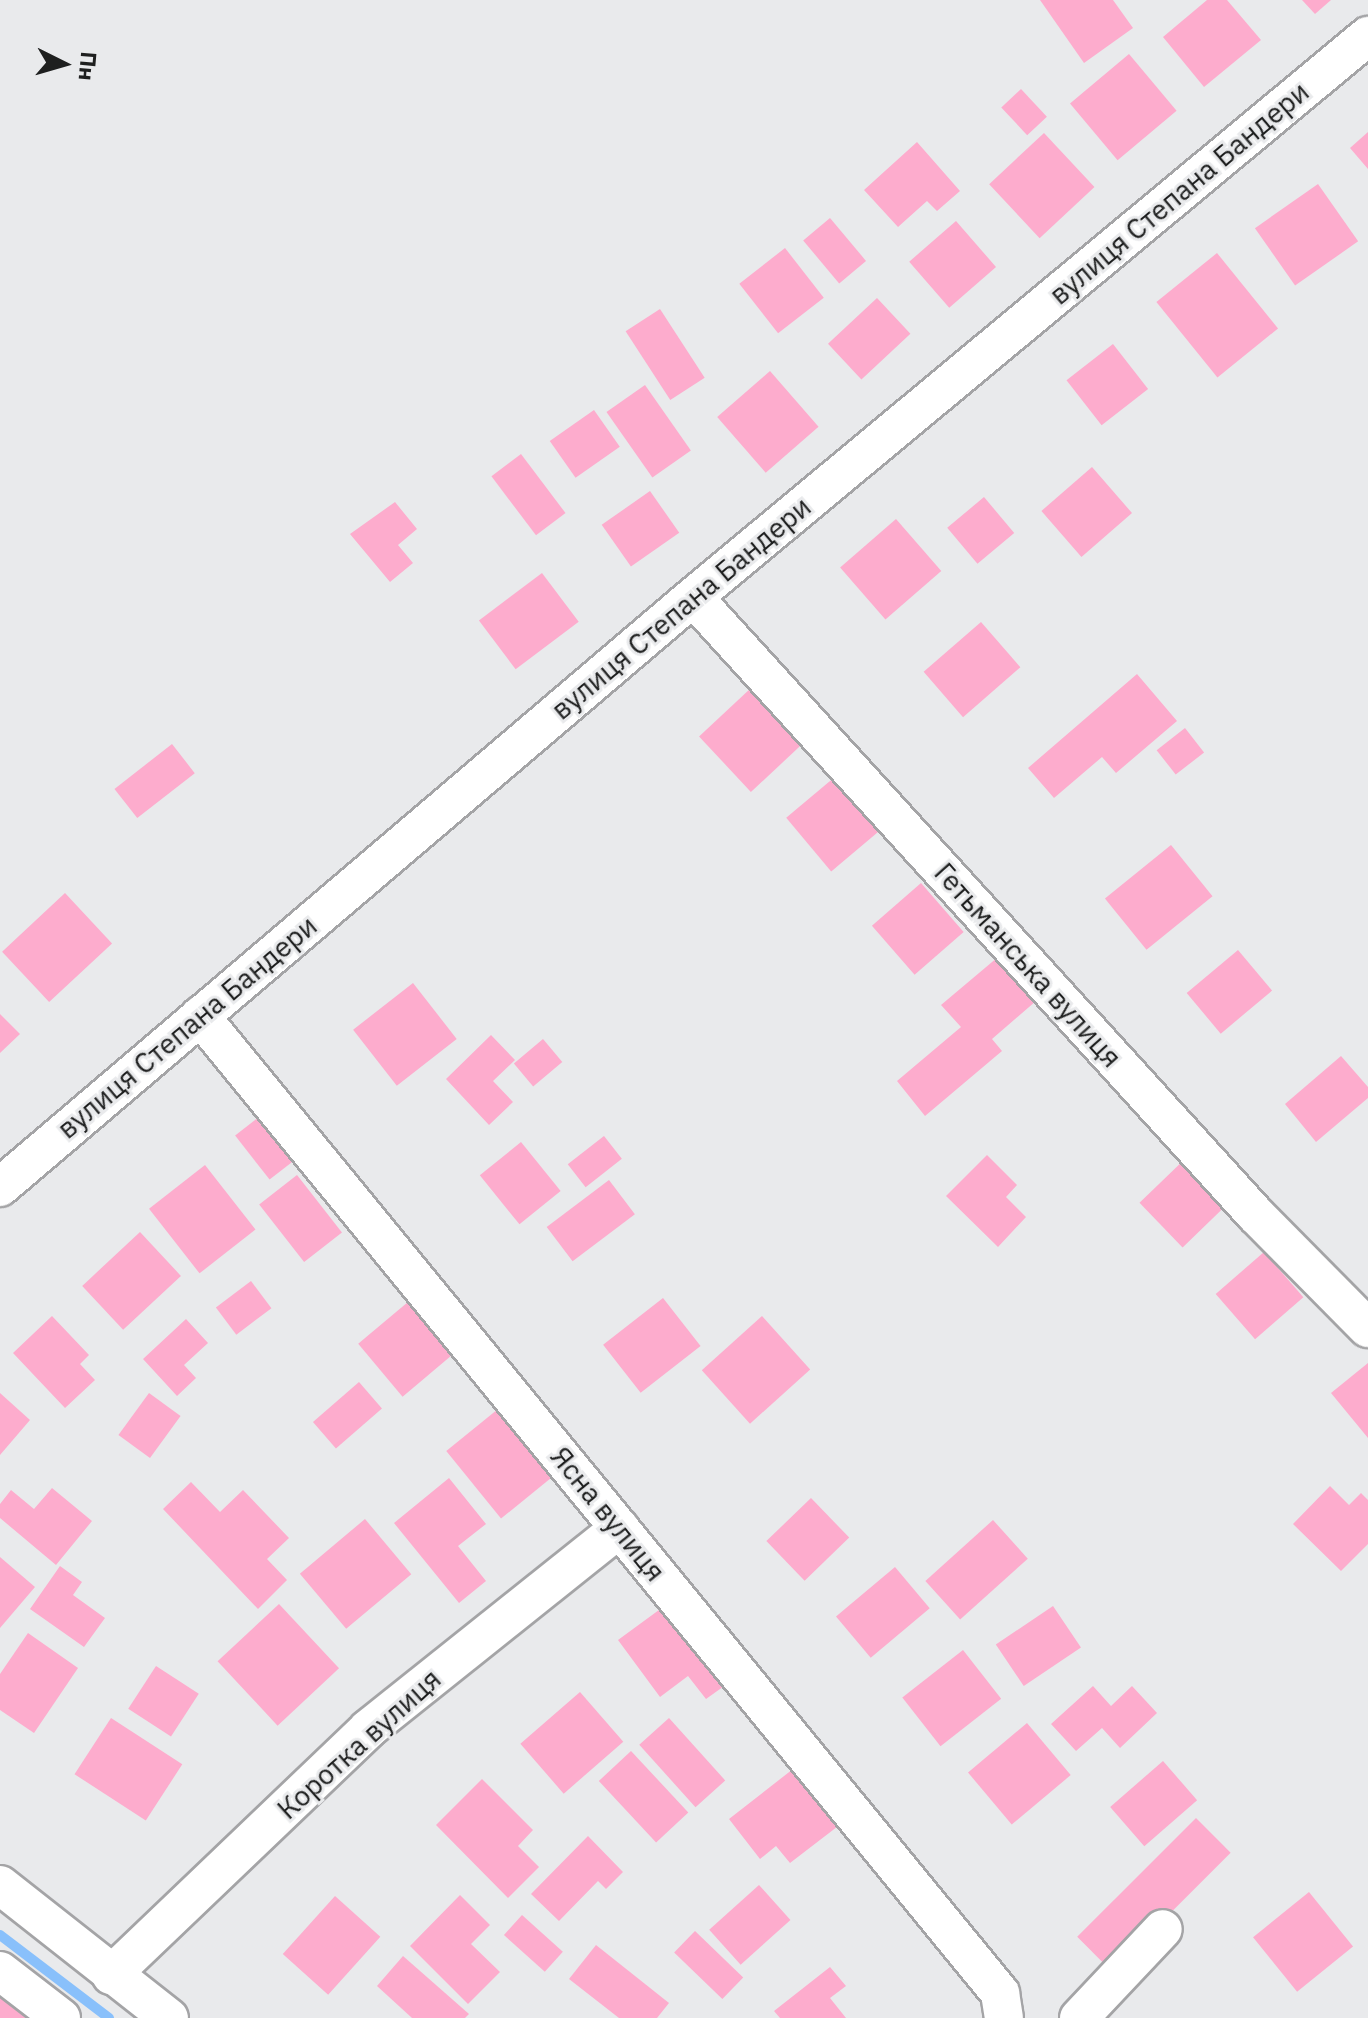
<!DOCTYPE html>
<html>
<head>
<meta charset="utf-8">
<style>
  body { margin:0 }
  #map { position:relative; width:1368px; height:2018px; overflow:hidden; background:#e9eaec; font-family:"IBM Plex Sans",sans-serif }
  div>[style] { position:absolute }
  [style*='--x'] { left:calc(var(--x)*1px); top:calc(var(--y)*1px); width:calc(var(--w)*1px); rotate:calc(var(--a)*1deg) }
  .stream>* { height:10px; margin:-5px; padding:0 5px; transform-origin:5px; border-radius:5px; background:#89c0fb }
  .building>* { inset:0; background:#fdaccd; transform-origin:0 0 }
  .roads { filter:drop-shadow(2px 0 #a4a4a6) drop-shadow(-2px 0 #a4a4a6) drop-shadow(0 2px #a4a4a6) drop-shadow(0 -2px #a4a4a6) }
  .minor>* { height:38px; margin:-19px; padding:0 19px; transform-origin:19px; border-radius:19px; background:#fff }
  span { translate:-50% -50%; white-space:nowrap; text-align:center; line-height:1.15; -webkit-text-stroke:6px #e9eaec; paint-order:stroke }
  .street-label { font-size:28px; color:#1e1f1f }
  .north { position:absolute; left:24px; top:24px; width:80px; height:80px; -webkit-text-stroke:6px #e9eaec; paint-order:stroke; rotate:95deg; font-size:22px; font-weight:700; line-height:32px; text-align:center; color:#1e1f1f }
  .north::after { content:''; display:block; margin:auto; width:28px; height:36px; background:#1e1f1f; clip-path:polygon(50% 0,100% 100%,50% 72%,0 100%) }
</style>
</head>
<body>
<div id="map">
  <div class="stream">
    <div style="--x:0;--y:1935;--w:137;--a:37.3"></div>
  </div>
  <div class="building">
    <div style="clip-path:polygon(1040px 0,1113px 0,1133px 28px,1084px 63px)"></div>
    <div style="clip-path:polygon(1207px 0,1227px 0,1261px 40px,1204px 87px,1163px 37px)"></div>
    <div style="clip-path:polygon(1302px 0,1331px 0,1315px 14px)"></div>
    <div style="left:1129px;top:54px;width:74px;height:77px;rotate:50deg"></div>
    <div style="left:1021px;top:89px;width:38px;height:27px;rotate:47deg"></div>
    <div style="clip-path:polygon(1368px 132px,1368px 169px,1350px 148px)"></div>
    <div style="left:1044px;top:133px;width:74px;height:75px;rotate:47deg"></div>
    <div style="clip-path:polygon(917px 142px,960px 191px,937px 211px,927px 201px,898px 227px,864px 190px)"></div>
    <div style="left:1318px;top:184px;width:70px;height:77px;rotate:55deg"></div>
    <div style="left:830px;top:218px;width:56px;height:35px;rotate:50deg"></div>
    <div style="left:956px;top:221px;width:61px;height:62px;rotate:49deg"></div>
    <div style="left:785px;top:248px;width:63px;height:58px;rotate:52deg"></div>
    <div style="left:1217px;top:253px;width:97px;height:78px;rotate:51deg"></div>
    <div style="left:877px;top:298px;width:49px;height:67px;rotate:47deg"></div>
    <div style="left:660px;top:309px;width:82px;height:41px;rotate:57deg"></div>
    <div style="left:1113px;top:344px;width:57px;height:59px;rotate:52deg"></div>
    <div style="left:770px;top:371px;width:74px;height:70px;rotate:49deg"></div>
    <div style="left:645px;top:385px;width:80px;height:47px;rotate:55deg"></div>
    <div style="left:594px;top:410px;width:45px;height:54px;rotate:55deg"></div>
    <div style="left:521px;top:454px;width:74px;height:37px;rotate:53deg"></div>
    <div style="left:1092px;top:467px;width:61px;height:67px;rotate:49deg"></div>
    <div style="left:650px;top:491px;width:51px;height:59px;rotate:55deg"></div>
    <div style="left:984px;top:497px;width:47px;height:48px;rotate:50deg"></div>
    <div style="clip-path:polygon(395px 502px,417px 529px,398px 545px,413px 563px,390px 582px,350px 534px)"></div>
    <div style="left:896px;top:519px;width:69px;height:74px;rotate:49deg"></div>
    <div style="left:542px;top:573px;width:61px;height:79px;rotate:53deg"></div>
    <div style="left:981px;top:622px;width:60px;height:76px;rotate:49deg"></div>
    <div style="clip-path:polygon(1137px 674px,1177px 721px,1116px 773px,1102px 757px,1054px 798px,1028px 768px)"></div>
    <div style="left:751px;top:688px;width:76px;height:71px;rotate:47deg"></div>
    <div style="left:1185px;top:728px;width:31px;height:36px;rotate:52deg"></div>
    <div style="left:172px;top:744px;width:37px;height:73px;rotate:52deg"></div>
    <div style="left:836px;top:776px;width:70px;height:65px;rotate:50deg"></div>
    <div style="left:1171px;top:845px;width:66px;height:85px;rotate:51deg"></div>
    <div style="left:921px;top:883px;width:65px;height:65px;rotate:49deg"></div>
    <div style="left:65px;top:893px;width:69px;height:86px;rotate:47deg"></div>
    <div style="left:1238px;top:950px;width:53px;height:67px;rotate:50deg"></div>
    <div style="clip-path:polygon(998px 957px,1036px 1001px,992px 1039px,1002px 1051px,925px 1116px,897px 1081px,961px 1027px,941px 1005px)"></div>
    <div style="left:413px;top:983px;width:71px;height:76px;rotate:52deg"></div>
    <div style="clip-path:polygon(0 1014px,20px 1034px,0 1053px)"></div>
    <div style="clip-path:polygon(491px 1035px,515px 1060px,493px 1081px,513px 1102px,489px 1125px,446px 1079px)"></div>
    <div style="left:543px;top:1039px;width:30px;height:38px;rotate:50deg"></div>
    <div style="clip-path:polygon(1341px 1056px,1368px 1087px,1368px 1098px,1316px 1142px,1285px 1104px)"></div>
    <div style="left:269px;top:1109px;width:56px;height:43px;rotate:52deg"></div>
    <div style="left:604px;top:1136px;width:29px;height:46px;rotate:52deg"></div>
    <div style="left:521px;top:1142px;width:63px;height:53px;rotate:51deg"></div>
    <div style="clip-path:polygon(987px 1155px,1017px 1185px,1006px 1197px,1026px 1217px,998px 1247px,946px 1196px)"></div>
    <div style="left:1187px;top:1157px;width:62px;height:66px;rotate:46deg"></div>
    <div style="left:205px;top:1165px;width:82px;height:71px;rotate:52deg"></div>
    <div style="left:297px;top:1175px;width:73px;height:48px;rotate:52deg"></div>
    <div style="left:609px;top:1180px;width:43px;height:78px;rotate:53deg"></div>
    <div style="left:140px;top:1232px;width:60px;height:79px;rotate:47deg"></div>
    <div style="left:1264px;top:1252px;width:60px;height:64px;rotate:49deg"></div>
    <div style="left:251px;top:1281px;width:34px;height:44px;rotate:53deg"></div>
    <div style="left:663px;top:1298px;width:61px;height:76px;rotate:52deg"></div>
    <div style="left:408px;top:1302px;width:69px;height:65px;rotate:50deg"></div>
    <div style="clip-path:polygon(52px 1316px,89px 1355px,80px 1364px,95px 1380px,65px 1408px,13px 1353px)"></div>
    <div style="left:762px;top:1316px;width:72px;height:81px;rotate:48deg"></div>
    <div style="clip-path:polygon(186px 1319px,208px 1343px,184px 1365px,196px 1378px,177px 1396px,143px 1359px)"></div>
    <div style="clip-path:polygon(1368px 1363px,1368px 1438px,1331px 1393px)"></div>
    <div style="left:359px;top:1382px;width:35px;height:61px;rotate:49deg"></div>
    <div style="clip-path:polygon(0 1393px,30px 1420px,0 1455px)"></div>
    <div style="left:149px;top:1393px;width:39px;height:52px;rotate:36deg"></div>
    <div style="left:503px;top:1405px;width:87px;height:73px;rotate:51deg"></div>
    <div style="clip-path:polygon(449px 1478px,486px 1524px,458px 1546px,486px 1581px,459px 1603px,394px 1523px)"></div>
    <div style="clip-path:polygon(191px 1482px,220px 1512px,243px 1490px,289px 1538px,267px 1559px,287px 1580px,258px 1609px,163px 1509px)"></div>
    <div style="clip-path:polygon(1330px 1486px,1349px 1505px,1361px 1493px,1368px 1500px,1368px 1544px,1341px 1571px,1293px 1524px)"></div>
    <div style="clip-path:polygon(52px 1488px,92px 1521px,56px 1565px,0 1518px,0 1504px,11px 1490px,34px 1509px)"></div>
    <div style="left:811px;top:1498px;width:55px;height:62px;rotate:46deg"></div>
    <div style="left:365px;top:1519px;width:72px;height:85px;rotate:50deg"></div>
    <div style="left:993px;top:1520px;width:52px;height:91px;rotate:48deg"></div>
    <div style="clip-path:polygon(0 1557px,35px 1587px,0 1628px)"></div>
    <div style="clip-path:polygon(60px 1566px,82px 1582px,73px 1595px,105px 1618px,84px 1647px,30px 1609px)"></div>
    <div style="left:895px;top:1567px;width:54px;height:77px;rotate:50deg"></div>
    <div style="clip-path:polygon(674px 1599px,734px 1679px,706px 1699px,688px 1676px,660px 1697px,618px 1640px)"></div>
    <div style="left:279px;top:1604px;width:88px;height:84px;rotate:47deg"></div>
    <div style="left:1053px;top:1606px;width:50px;height:69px;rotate:56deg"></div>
    <div style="clip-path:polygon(28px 1633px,78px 1668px,34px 1733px,0 1710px,0 1674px)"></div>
    <div style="left:963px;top:1650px;width:62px;height:77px;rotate:52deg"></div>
    <div style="left:156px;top:1666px;width:51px;height:51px;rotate:33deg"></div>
    <div style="clip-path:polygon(1093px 1686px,1111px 1706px,1132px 1686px,1157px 1713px,1120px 1748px,1102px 1728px,1076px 1751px,1051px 1724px)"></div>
    <div style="left:580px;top:1692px;width:66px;height:79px;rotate:49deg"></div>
    <div style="left:111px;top:1718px;width:85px;height:67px;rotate:33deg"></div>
    <div style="left:669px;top:1718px;width:84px;height:40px;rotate:48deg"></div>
    <div style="left:1027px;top:1723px;width:68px;height:77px;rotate:50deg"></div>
    <div style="left:631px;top:1751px;width:84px;height:44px;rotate:47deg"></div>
    <div style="left:1163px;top:1761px;width:52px;height:70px;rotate:49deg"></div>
    <div style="clip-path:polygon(802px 1762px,846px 1820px,790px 1863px,776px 1846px,760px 1859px,729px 1819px)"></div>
    <div style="clip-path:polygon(482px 1779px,533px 1830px,518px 1846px,539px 1867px,508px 1898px,436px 1825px)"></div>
    <div style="left:1196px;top:1818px;width:49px;height:168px;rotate:45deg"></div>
    <div style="clip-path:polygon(588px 1836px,623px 1872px,606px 1889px,598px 1881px,559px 1921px,531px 1894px)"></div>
    <div style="left:759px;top:1885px;width:47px;height:67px;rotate:48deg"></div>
    <div style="left:1309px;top:1892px;width:70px;height:72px;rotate:51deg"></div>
    <div style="clip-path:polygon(460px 1895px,490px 1925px,471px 1944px,500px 1972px,468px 2004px,410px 1946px)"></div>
    <div style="left:335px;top:1896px;width:61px;height:78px;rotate:42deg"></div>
    <div style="left:522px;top:1915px;width:55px;height:27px;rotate:42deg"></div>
    <div style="left:695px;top:1931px;width:67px;height:30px;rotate:44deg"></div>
    <div style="clip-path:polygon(596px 1945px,669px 2003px,657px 2018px,619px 2018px,569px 1979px)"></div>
    <div style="clip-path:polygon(403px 1956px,469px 2014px,465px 2018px,412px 2018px,377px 1986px)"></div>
    <div style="clip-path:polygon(830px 1967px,846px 1986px,830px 1998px,846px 2018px,780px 2018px,774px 2011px)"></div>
    <div style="clip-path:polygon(0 1992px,32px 2018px,0 2018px)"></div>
  </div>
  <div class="roads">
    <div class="minor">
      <div style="--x:693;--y:597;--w:836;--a:47.67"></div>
      <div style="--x:1256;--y:1215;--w:159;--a:45.3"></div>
      <div style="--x:200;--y:1016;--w:1263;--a:50.69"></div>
      <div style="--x:1000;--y:1993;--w:25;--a:81"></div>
      <div style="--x:0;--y:1187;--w:910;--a:-40.41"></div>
      <div style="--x:693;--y:597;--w:878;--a:-39.73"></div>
      <div style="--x:0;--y:1885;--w:215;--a:38.2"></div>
      <div style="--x:0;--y:1971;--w:77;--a:37.6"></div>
      <div style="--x:111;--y:1975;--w:356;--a:-43.7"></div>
      <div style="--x:368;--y:1729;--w:322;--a:-38.6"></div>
      <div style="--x:1079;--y:2018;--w:122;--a:-46.7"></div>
    </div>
  </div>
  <div class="street-label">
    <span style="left:1179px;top:193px;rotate:-40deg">вулиця Степана Бандери</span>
    <span style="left:681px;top:608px;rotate:-40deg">вулиця Степана Бандери</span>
    <span style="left:1028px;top:965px;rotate:48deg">Гетьманська вулиця</span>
    <span style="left:187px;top:1027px;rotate:-40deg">вулиця Степана Бандери</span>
    <span style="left:608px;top:1514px;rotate:51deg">Ясна вулиця</span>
    <span style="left:359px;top:1744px;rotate:-42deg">Коротка вулиця</span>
  </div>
  <div class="north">Пн</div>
</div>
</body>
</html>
